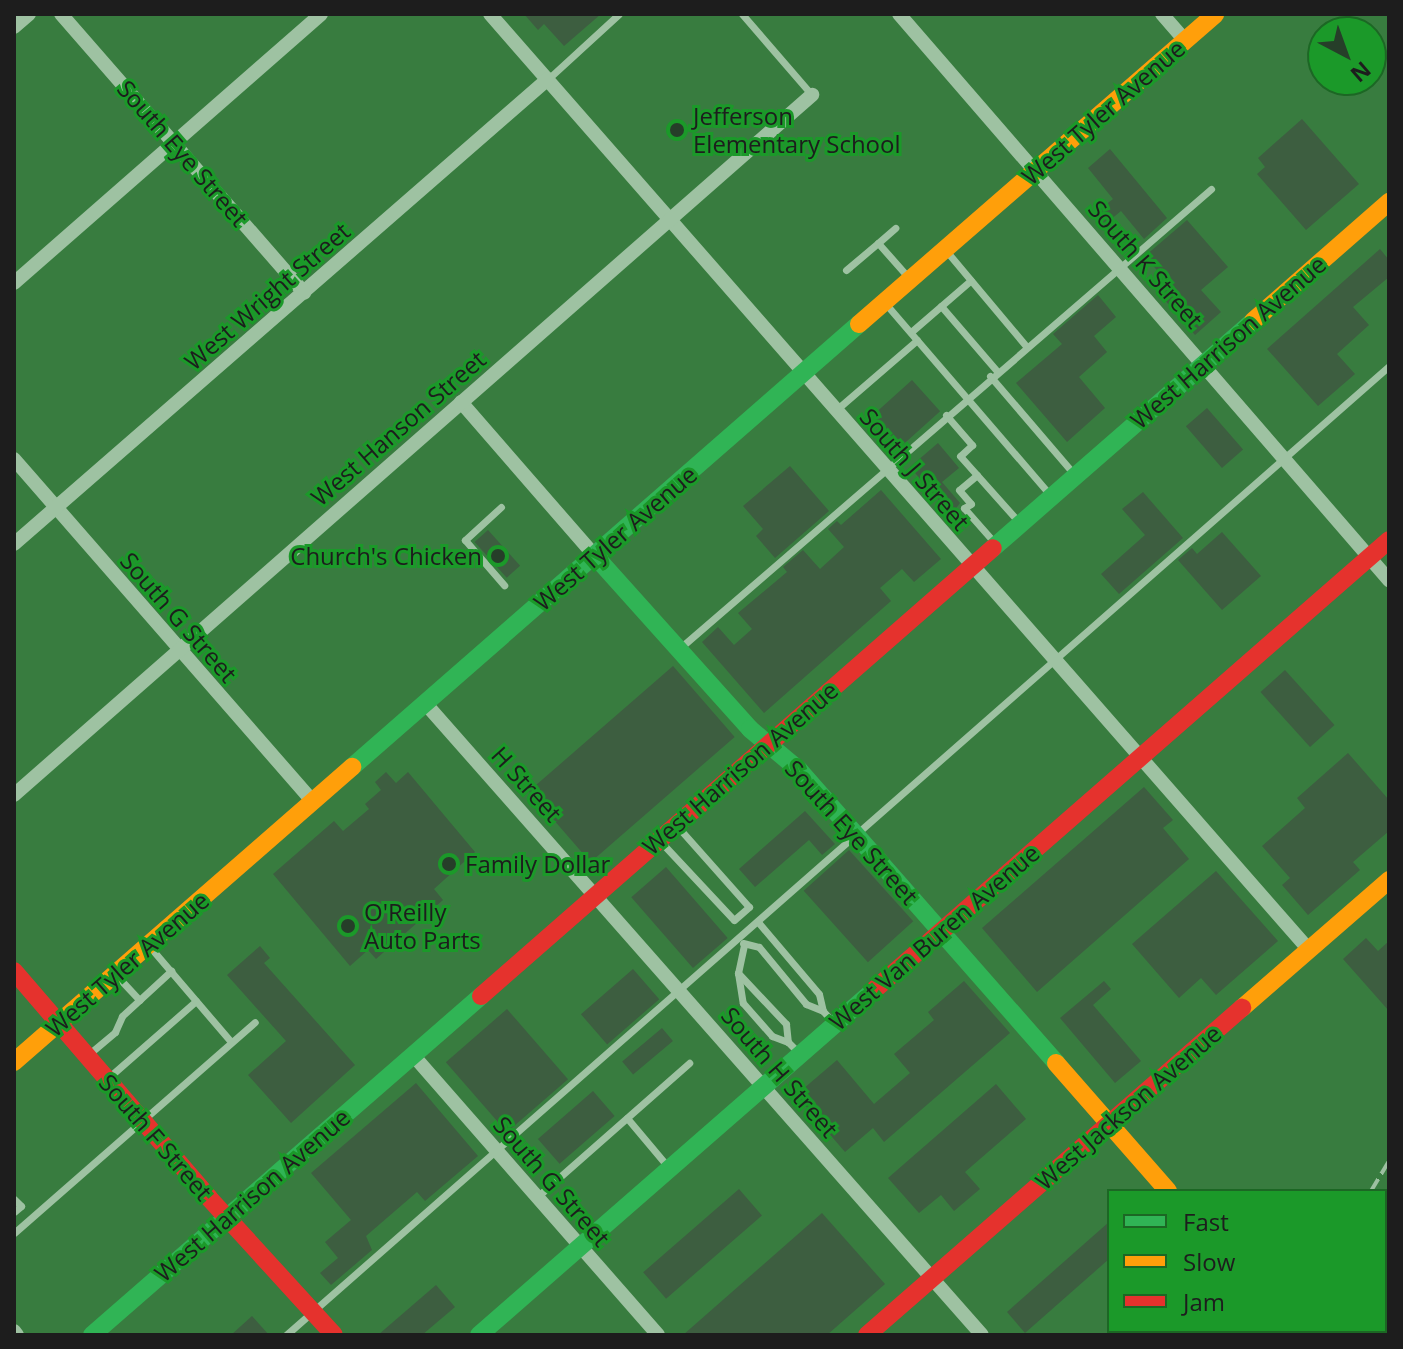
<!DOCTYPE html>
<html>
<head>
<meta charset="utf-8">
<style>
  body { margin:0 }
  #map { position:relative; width:1403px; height:1349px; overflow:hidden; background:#387c3f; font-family:"Open Sans",sans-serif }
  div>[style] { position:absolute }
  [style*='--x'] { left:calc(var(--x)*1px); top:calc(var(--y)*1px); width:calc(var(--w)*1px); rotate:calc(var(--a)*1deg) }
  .building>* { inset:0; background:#3d5e40; transform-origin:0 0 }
  .lane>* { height:7px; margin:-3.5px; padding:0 3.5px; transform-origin:3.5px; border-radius:3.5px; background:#9ec2a2 }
  .street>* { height:14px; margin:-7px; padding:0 7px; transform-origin:7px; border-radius:7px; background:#9ec2a2 }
  .fast>* { height:18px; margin:-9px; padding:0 9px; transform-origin:9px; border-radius:9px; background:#30b455 }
  .slow>* { height:18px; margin:-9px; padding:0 9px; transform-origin:9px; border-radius:9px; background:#ff9f0a }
  .jam>* { height:18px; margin:-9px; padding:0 9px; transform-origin:9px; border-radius:9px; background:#e5322d }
  .rail>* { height:4px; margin-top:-2px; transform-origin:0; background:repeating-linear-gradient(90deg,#9dc0a1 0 14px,transparent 0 20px) }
  .dots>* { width:22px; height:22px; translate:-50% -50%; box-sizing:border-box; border:4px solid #1b9929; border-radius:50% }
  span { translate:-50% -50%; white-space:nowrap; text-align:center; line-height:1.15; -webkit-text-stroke:6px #1b9929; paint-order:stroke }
  .street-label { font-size:24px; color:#1d1d1d }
  .poi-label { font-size:24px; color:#1d1d1d }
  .left { translate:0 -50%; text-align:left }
  .right { translate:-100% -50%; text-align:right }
  .frame { position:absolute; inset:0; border:16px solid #1d1d1d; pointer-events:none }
  .legend { position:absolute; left:1107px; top:1189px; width:280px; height:144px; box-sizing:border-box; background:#1b9929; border:2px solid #1c6724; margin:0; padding:10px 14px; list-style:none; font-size:24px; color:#1d1d1d }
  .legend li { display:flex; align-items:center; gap:16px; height:40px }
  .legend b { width:40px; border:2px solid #1c6724 }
  .north { position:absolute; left:1307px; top:16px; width:80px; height:80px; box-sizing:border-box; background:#1b9929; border:2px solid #1c6724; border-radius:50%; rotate:139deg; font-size:22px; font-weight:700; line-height:32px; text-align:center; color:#1d1d1d }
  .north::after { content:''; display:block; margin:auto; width:28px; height:36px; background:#263e29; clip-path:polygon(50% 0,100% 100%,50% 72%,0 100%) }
</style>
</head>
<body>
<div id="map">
  <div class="building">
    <div style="clip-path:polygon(524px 14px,601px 14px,564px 46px,544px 24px,538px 30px)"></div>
    <div style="clip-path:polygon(1302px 119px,1359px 184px,1306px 230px,1257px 174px,1265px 167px,1258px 158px)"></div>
    <div style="clip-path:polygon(1110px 149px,1167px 218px,1144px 239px,1121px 211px,1104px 225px,1094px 214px,1113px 199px,1088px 168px)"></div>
    <div style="clip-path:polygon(1187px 220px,1228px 267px,1201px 290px,1221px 312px,1195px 335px,1151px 284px,1161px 275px,1145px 256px)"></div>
    <div style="clip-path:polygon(1380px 249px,1389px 260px,1389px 277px,1353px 307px,1369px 325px,1337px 354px,1355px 374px,1318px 406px,1267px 349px)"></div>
    <div style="clip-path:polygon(1098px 295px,1116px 317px,1094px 336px,1107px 352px,1079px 377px,1105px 408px,1067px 442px,1016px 383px,1062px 344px,1053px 334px)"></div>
    <div style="left:912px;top:380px;width:42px;height:53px;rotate:48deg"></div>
    <div style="left:1207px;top:408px;width:55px;height:28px;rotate:49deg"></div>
    <div style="clip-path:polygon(938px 443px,959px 468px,942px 482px,960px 503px,951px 515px,910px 467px)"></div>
    <div style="clip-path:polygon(790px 466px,829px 511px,775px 558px,756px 536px,763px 529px,743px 506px)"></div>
    <div style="clip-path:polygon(881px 490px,941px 559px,914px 582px,902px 569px,880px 588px,891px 601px,764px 713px,702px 642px,718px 627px,734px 645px,752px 629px,738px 613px,787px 572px,783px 567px,803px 550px,820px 569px,844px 547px,828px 529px,837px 521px,841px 525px)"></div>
    <div style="clip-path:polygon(1143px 492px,1183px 538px,1119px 594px,1101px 574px,1145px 535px,1122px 509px)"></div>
    <div style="left:488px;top:530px;width:48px;height:18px;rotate:48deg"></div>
    <div style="clip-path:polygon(1222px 532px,1261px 576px,1222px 610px,1178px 560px,1192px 548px,1197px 554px)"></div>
    <div style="left:673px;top:666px;width:94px;height:191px;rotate:49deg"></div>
    <div style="left:1285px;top:670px;width:74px;height:33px;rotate:48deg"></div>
    <div style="clip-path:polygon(1348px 753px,1389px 800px,1389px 831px,1353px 862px,1360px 870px,1308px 915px,1282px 885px,1290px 878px,1262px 846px,1305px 808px,1297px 798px)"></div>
    <div style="clip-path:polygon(386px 772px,396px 783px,408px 772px,475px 852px,434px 889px,443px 900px,376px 959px,368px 950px,350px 966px,273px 874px,334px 821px,343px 831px,369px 809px,365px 804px,381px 790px,375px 782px)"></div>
    <div style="clip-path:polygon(1144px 787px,1173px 820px,1163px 828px,1189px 859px,1037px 992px,982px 928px)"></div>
    <div style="clip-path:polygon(805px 811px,835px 844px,822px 855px,809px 840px,755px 887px,739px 869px)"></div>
    <div style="left:849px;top:850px;width:96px;height:61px;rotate:48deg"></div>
    <div style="left:666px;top:867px;width:94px;height:46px;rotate:49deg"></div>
    <div style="clip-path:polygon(1216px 871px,1278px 941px,1216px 995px,1201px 978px,1179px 998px,1132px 944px)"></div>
    <div style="clip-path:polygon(1366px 938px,1378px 951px,1389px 941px,1389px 1011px,1343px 959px)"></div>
    <div style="clip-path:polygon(260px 946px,270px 958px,264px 963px,355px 1065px,291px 1123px,248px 1075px,286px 1041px,227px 975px)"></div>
    <div style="left:633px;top:969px;width:40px;height:69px;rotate:49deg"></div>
    <div style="clip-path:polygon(964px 981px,1010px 1033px,884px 1142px,873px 1128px,845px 1152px,796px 1095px,837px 1060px,874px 1104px,910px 1073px,894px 1054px,934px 1020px,928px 1012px)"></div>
    <div style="clip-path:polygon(1104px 981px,1111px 989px,1093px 1005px,1141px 1061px,1115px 1083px,1060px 1018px)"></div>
    <div style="left:507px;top:1009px;width:93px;height:81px;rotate:49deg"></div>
    <div style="left:662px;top:1028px;width:17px;height:52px;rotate:50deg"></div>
    <div style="clip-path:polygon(416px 1083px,478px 1156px,425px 1201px,417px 1192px,366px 1236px,372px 1250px,331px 1285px,320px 1273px,338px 1258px,325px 1242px,351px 1220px,311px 1173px)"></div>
    <div style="clip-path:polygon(996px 1084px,1026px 1119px,965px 1172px,980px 1189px,954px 1211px,941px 1195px,919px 1213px,888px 1178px)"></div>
    <div style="left:593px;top:1091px;width:33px;height:73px;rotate:49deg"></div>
    <div style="left:739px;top:1189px;width:35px;height:127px;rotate:49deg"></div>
    <div style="clip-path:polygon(822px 1213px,885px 1284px,827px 1335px,683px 1335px)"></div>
    <div style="clip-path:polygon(1109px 1222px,1109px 1259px,1025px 1333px,1007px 1312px)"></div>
    <div style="clip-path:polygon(436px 1285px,455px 1307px,422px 1335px,378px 1335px)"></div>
    <div style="clip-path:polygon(252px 1316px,269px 1335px,231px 1335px)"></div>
  </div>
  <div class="lane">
    <div style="--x:742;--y:14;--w:107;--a:49.2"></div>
    <div style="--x:548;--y:79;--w:96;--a:-42.5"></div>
    <div style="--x:878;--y:243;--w:23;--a:-41"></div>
    <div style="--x:948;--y:253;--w:121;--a:50"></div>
    <div style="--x:846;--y:270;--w:42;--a:-40.2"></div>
    <div style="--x:878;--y:243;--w:47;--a:48.5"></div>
    <div style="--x:885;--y:303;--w:252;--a:49.3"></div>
    <div style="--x:941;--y:306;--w:86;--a:49.3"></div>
    <div style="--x:911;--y:332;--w:79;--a:-40.9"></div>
    <div style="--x:990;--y:376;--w:128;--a:49.4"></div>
    <div style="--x:836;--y:410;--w:107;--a:-40.8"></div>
    <div style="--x:946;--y:415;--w:40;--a:49"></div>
    <div style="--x:972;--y:445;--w:16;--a:137"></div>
    <div style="--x:960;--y:456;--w:87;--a:48.3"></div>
    <div style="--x:977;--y:475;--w:23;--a:140"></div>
    <div style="--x:959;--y:490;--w:18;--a:49"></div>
    <div style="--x:971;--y:504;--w:8;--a:150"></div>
    <div style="--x:964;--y:508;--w:45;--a:48.6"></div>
    <div style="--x:501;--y:507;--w:49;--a:137.5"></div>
    <div style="--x:465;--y:540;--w:60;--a:49.1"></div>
    <div style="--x:680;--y:648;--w:702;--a:-40.84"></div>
    <div style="--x:660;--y:841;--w:108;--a:46.9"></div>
    <div style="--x:734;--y:920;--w:20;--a:-41"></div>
    <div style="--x:749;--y:907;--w:107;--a:-131.6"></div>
    <div style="--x:758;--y:922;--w:94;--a:49.7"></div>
    <div style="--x:819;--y:994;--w:17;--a:77"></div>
    <div style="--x:743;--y:943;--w:16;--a:14"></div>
    <div style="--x:759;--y:947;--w:74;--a:50.5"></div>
    <div style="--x:806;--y:1004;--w:18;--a:22"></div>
    <div style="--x:823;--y:1011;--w:15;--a:48"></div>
    <div style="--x:744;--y:945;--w:29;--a:102"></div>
    <div style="--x:738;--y:973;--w:30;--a:81"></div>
    <div style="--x:743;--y:1003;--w:44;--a:48.7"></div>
    <div style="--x:772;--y:1036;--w:17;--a:21"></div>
    <div style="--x:788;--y:1042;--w:17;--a:45"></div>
    <div style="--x:150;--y:947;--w:125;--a:49.5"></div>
    <div style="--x:738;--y:973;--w:70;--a:46.7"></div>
    <div style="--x:786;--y:1024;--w:18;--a:84"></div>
    <div style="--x:117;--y:976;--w:33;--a:47"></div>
    <div style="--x:89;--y:1054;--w:34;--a:-40"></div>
    <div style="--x:115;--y:1032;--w:17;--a:-66"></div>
    <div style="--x:122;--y:1016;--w:67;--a:-42.6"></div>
    <div style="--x:108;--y:1078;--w:117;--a:-41.2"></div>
    <div style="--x:627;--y:1118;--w:65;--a:50"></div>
    <div style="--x:537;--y:1197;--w:203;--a:-41.4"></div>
    <div style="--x:14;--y:1199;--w:10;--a:45"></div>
    <div style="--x:21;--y:1206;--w:9;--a:139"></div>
    <div style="--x:14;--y:1233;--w:320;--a:-41.2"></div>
    <div style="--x:286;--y:1335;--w:1468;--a:-41.3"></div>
  </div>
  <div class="street">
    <div style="--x:61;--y:14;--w:370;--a:48.9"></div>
    <div style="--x:490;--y:14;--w:1244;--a:48.81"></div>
    <div style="--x:899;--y:14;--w:749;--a:49.12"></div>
    <div style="--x:1162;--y:14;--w:35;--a:49"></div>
    <div style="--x:14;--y:27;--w:20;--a:-41"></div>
    <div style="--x:14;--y:283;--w:408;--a:-41.2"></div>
    <div style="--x:461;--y:402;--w:204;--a:49"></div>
    <div style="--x:14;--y:459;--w:455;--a:48.9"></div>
    <div style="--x:14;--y:544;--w:708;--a:-41.05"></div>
    <div style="--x:425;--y:703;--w:842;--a:48.61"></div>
    <div style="--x:14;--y:795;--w:1062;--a:-41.26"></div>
    <div style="--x:413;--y:1055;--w:372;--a:48.8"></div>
    <div style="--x:14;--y:1331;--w:5;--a:53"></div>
  </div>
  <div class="fast">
    <div style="--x:993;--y:548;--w:345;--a:-41.1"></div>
    <div style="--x:595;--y:556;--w:232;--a:48.1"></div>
    <div style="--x:750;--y:729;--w:64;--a:39.9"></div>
    <div style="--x:799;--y:770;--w:390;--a:48.7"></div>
    <div style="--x:352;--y:767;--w:673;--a:-41.15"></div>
    <div style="--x:1275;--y:1331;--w:5;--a:53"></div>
    <div style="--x:92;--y:1335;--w:516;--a:-41.07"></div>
    <div style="--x:479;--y:1335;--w:523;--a:-41.12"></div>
  </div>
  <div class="slow">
    <div style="--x:1253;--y:321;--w:181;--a:-41.2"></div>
    <div style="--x:859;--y:324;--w:472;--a:-41"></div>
    <div style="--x:1242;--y:1008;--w:195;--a:-41"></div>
    <div style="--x:14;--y:1062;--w:449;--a:-41.1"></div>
    <div style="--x:1056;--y:1063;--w:170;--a:48.8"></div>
  </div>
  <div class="jam">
    <div style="--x:14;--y:971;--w:299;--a:49.3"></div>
    <div style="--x:209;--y:1198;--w:185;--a:47.6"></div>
    <div style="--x:873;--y:991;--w:685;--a:-41.15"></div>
    <div style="--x:481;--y:996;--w:680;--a:-41.19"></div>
    <div style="--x:867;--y:1335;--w:498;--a:-41.1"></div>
  </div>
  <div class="rail">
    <div style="--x:1371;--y:1191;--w:35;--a:-59"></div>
    <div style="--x:1284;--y:1335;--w:4;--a:-63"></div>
  </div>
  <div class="dots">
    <div style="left:677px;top:130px;background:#263e29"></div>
    <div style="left:498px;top:556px;background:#263e29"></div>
    <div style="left:449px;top:864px;background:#263e29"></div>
    <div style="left:348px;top:926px;background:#263e29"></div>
  </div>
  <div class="street-label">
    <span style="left:1103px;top:112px;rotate:-41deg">West Tyler Avenue</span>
    <span style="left:183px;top:153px;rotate:49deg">South Eye Street</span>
    <span style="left:1146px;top:264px;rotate:49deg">South K Street</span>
    <span style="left:267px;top:296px;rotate:-41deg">West Wright Street</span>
    <span style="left:1228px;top:342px;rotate:-41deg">West Harrison Avenue</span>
    <span style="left:398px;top:428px;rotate:-41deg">West Hanson Street</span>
    <span style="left:915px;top:469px;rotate:49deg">South J Street</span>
    <span style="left:615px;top:538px;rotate:-41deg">West Tyler Avenue</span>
    <span style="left:179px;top:617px;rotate:49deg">South G Street</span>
    <span style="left:740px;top:768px;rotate:-41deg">West Harrison Avenue</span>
    <span style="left:527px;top:784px;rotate:48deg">H Street</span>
    <span style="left:852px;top:832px;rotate:48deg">South Eye Street</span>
    <span style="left:934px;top:937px;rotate:-41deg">West Van Buren Avenue</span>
    <span style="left:127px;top:964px;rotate:-41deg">West Tyler Avenue</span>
    <span style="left:780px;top:1072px;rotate:49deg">South H Street</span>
    <span style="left:1128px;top:1107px;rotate:-41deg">West Jackson Avenue</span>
    <span style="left:156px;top:1137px;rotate:49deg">South F Street</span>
    <span style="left:552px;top:1181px;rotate:49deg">South G Street</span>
    <span style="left:252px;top:1195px;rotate:-41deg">West Harrison Avenue</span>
  </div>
  <div class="poi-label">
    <span class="left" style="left:693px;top:130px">Jefferson<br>Elementary School</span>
    <span class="right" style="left:482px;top:556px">Church's Chicken</span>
    <span class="left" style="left:465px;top:864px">Family Dollar</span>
    <span class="left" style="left:364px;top:926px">O'Reilly<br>Auto Parts</span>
  </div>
  <div class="frame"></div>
  <ul class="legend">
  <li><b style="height:10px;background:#30b455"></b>Fast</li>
  <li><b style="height:10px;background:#ff9f0a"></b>Slow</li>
  <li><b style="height:10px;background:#e5322d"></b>Jam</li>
  </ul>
  <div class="north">N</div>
</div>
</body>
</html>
